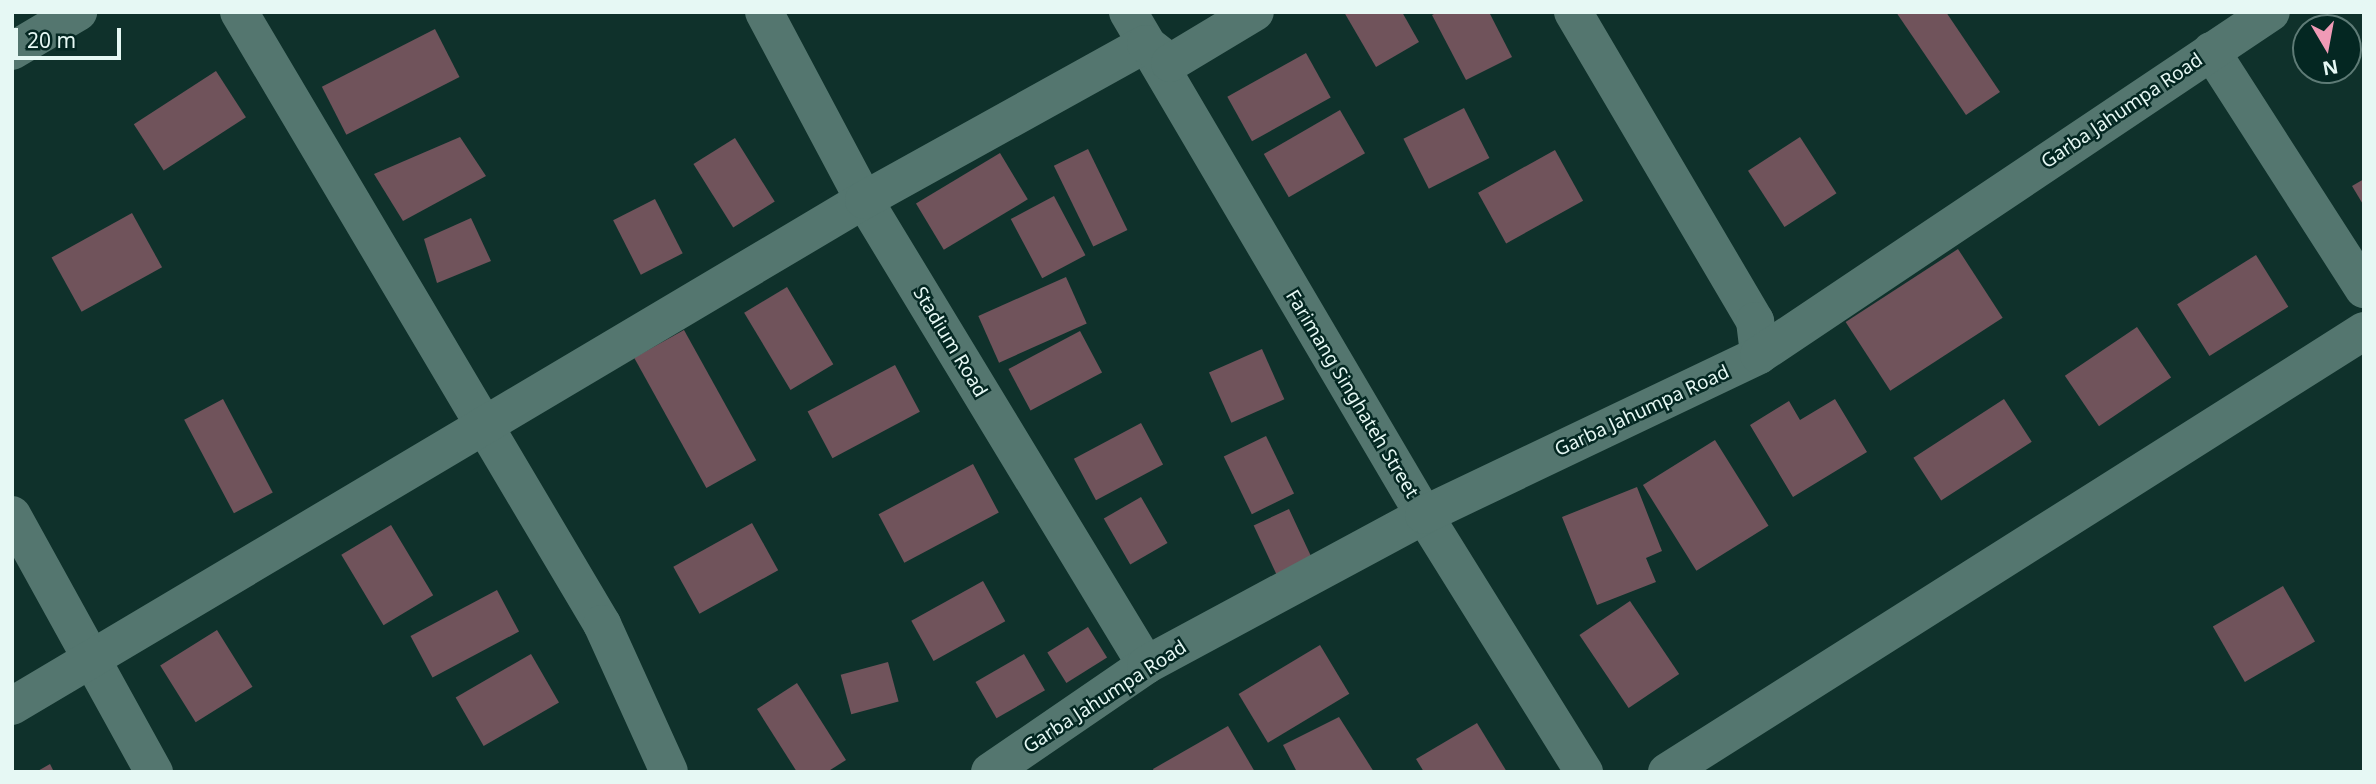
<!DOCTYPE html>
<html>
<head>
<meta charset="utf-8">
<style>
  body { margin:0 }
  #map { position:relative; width:2376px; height:784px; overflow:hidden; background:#0f312b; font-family:"Noto Sans",sans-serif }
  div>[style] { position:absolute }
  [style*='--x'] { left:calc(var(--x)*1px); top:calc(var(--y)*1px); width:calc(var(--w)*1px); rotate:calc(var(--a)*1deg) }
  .building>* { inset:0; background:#70535b; transform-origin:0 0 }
  .minor>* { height:38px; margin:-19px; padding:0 19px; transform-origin:19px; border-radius:19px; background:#54766f }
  span { translate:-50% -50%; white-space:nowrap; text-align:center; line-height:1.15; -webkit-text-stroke:5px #042722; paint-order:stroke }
  .street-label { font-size:19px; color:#e6f8f4 }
  .frame { position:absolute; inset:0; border:14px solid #e6f8f4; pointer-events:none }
  .north { position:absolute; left:2292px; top:14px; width:70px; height:70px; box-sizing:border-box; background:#042722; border:2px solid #5e7b76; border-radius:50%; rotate:170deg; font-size:19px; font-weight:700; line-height:28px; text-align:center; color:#e6f8f4 }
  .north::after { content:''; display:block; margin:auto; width:24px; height:32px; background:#f09ab6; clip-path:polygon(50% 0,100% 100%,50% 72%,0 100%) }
  .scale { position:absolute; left:14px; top:28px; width:107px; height:32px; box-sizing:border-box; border:4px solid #e6f8f4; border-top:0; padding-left:9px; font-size:21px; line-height:24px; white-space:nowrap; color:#e6f8f4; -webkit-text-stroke:5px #042722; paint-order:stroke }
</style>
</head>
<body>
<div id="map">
  <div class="building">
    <div style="clip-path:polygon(1344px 12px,1402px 12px,1419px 42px,1376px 67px)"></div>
    <div style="clip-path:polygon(1438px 12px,1489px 12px,1512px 57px,1466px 80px,1432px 15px)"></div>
    <div style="clip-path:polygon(1896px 12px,1946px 12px,2000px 92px,1966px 115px)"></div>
    <div style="left:435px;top:29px;width:54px;height:127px;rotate:63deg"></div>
    <div style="left:1306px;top:53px;width:51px;height:90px;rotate:61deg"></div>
    <div style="left:216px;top:71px;width:55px;height:98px;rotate:57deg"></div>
    <div style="left:1464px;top:108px;width:56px;height:68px;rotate:63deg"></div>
    <div style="left:1340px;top:110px;width:50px;height:88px;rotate:60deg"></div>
    <div style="clip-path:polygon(460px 137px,486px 176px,403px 221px,374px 174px)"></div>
    <div style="left:1800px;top:137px;width:67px;height:62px;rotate:57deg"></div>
    <div style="left:735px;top:138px;width:75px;height:49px;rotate:58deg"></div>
    <div style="left:1088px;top:149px;width:90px;height:38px;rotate:64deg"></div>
    <div style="left:1555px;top:150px;width:58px;height:88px;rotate:61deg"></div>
    <div style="left:1000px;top:153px;width:54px;height:98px;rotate:59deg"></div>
    <div style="clip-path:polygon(2364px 179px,2364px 206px,2352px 186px)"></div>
    <div style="left:1054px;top:196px;width:67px;height:49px;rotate:62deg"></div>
    <div style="left:655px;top:199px;width:61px;height:47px;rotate:63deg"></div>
    <div style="left:132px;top:213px;width:62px;height:92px;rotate:61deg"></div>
    <div style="clip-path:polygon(471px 218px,491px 261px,437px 283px,424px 239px)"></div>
    <div style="left:1958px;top:249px;width:82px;height:134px;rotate:57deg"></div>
    <div style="left:2256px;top:255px;width:61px;height:93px;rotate:58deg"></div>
    <div style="left:1066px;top:277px;width:51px;height:96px;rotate:66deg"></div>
    <div style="left:787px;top:287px;width:90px;height:50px;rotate:59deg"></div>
    <div style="left:2137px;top:327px;width:61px;height:87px;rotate:56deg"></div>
    <div style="left:684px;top:330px;width:149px;height:57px;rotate:61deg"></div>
    <div style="left:1080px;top:331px;width:47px;height:81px;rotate:62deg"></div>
    <div style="left:1262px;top:349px;width:55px;height:58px;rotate:66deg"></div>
    <div style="left:895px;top:365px;width:53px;height:99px;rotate:62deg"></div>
    <div style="left:223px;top:399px;width:106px;height:44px;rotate:62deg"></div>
    <div style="clip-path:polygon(1835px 399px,1867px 452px,1793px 497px,1750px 425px,1789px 401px,1800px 420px)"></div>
    <div style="left:2004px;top:399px;width:51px;height:108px;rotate:57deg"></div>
    <div style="left:1141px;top:423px;width:47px;height:76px;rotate:62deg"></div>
    <div style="left:1266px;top:436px;width:64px;height:47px;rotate:64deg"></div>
    <div style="left:1715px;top:440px;width:101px;height:85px;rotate:58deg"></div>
    <div style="left:973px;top:464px;width:55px;height:107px;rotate:62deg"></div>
    <div style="clip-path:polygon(1637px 487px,1662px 551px,1646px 558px,1656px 582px,1597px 605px,1562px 517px)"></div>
    <div style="left:1141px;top:497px;width:53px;height:43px;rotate:60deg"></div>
    <div style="left:1289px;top:509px;width:67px;height:39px;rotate:65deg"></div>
    <div style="left:752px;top:523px;width:54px;height:90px;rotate:61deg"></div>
    <div style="left:391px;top:525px;width:82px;height:58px;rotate:59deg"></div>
    <div style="left:983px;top:581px;width:46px;height:82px;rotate:61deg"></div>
    <div style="left:2283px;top:586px;width:64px;height:81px;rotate:60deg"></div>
    <div style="left:497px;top:590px;width:47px;height:98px;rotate:62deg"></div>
    <div style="left:1630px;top:601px;width:88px;height:61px;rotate:56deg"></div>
    <div style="left:1088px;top:627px;width:36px;height:48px;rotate:58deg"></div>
    <div style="left:217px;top:630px;width:67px;height:67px;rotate:58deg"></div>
    <div style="left:1320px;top:645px;width:57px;height:95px;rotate:59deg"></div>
    <div style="left:531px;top:654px;width:56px;height:87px;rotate:60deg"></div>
    <div style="left:1024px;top:654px;width:42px;height:56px;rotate:60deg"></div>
    <div style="left:888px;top:662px;width:41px;height:49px;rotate:75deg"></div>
    <div style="clip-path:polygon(797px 683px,846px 760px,827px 772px,797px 772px,757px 709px)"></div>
    <div style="clip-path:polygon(1339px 717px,1374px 772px,1297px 772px,1283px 745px)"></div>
    <div style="clip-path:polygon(1477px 723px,1507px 772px,1424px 772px,1416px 759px)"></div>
    <div style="clip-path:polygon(1228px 726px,1255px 772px,1154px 772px,1153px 769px)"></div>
    <div style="clip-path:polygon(50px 764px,54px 772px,36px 772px)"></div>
  </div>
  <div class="minor">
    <div style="--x:239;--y:12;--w:712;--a:59.33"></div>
    <div style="--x:602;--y:624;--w:162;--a:65.6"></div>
    <div style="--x:764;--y:12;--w:213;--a:62"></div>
    <div style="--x:864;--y:200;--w:544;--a:58.77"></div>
    <div style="--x:1128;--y:12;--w:584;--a:59.52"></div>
    <div style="--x:1424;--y:515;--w:303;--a:58.1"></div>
    <div style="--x:1573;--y:12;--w:359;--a:59.5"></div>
    <div style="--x:1755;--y:321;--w:34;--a:83"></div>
    <div style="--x:12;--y:51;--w:77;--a:-30.6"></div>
    <div style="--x:2211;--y:51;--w:283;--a:57.3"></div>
    <div style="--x:12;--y:515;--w:294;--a:61.1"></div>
    <div style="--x:12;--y:706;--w:991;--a:-30.71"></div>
    <div style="--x:864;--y:200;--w:322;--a:-29"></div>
    <div style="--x:1146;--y:44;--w:31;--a:38"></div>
    <div style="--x:1170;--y:63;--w:99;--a:-31"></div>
    <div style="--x:990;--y:772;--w:189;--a:-34.4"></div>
    <div style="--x:1146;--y:665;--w:316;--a:-28.3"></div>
    <div style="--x:1424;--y:515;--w:371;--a:-25.5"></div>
    <div style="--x:1759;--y:355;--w:616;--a:-33.82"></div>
    <div style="--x:1667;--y:772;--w:825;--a:-32.32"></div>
  </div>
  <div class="street-label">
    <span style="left:2122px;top:111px;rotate:-34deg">Garba Jahumpa Road</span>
    <span style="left:950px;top:342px;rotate:59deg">Stadium Road</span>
    <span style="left:1352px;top:394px;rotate:59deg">Farimang Singhateh Street</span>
    <span style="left:1642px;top:411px;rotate:-25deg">Garba Jahumpa Road</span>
    <span style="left:1105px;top:697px;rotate:-33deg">Garba Jahumpa Road</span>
  </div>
  <div class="frame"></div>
  <div class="north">N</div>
  <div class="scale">20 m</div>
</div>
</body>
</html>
